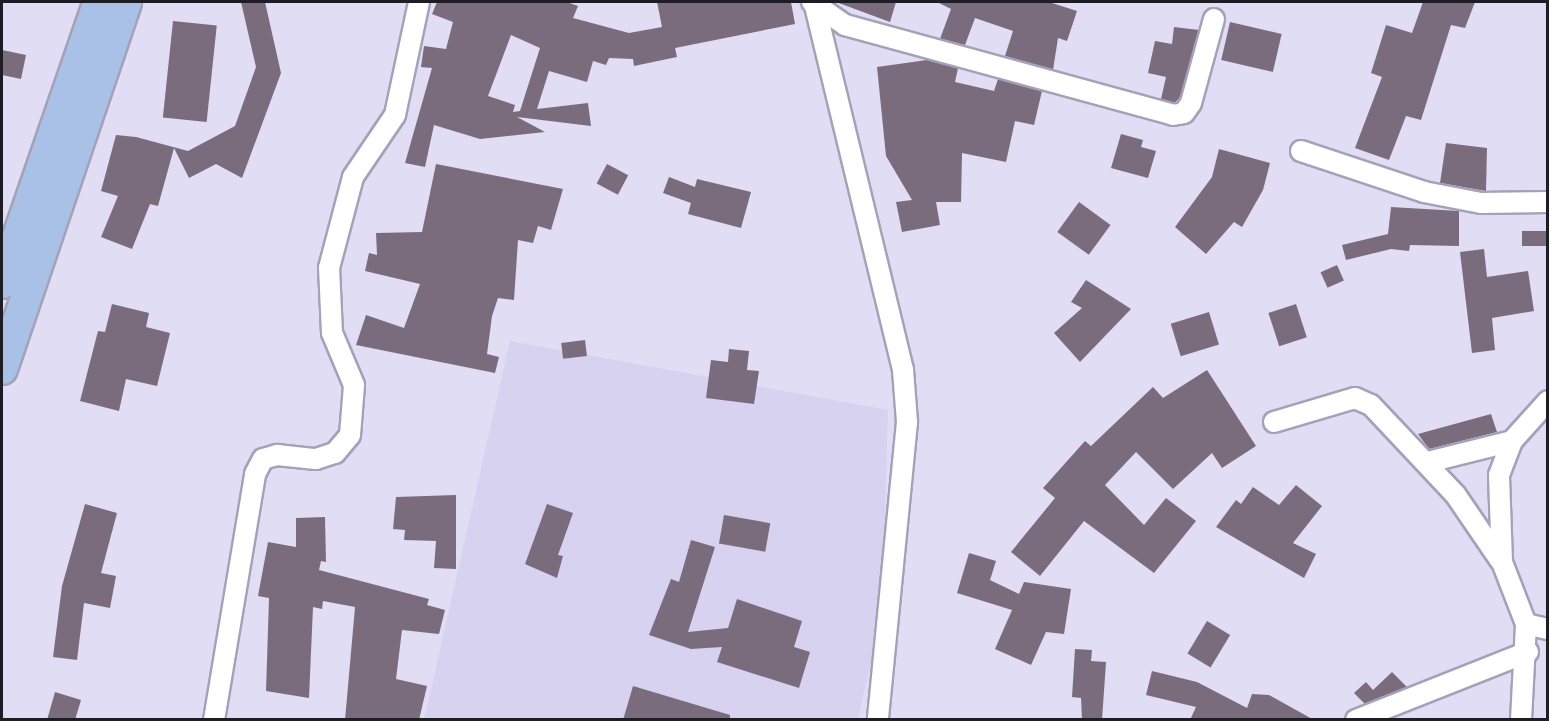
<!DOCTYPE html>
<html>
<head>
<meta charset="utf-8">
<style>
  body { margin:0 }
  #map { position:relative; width:1549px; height:721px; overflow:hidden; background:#e0ddf4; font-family:Roboto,sans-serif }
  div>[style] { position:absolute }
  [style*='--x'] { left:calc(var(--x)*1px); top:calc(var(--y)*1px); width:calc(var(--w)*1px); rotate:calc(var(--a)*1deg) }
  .built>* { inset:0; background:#d6d2f0 }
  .building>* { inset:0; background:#7b6c7d; transform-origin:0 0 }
  .roads { filter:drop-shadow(2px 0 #a4a2b8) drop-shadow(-2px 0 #a4a2b8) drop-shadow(0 2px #a4a2b8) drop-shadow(0 -2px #a4a2b8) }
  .street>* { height:20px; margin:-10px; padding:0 10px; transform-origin:10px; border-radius:10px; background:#fff }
  .primary>* { height:30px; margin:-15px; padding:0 15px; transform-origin:15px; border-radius:15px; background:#aac1e7 }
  span { translate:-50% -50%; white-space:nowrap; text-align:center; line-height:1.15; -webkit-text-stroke:5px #fff; paint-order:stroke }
  .frame { position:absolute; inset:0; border:3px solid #1e1d25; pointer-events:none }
</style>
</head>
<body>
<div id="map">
  <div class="built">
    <div style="clip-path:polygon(510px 341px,888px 410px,882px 613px,858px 719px,424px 720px)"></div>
  </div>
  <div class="building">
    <div style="clip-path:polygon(241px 2px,265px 2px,281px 73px,242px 178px,216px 164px,189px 178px,174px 148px,158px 206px,150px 204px,132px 249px,101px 237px,118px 196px,101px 191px,116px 135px,136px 137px,188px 151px,235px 126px,256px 67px)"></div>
    <div style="clip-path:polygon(evenodd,437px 2px,567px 2px,578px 6px,573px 18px,629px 33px,662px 27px,657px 2px,791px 2px,795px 24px,675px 48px,677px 57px,634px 66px,633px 59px,609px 58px,606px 65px,593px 61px,587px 82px,549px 71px,537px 109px,588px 103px,591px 126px,517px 117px,545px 132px,480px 139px,434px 125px,425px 167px,405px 163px,432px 68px,421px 67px,424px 46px,446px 49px,453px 22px,432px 14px,437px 2px,511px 35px,540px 48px,520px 111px,513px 112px,515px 105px,488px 96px,511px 35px)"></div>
    <div style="clip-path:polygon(836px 2px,896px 2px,890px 22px)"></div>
    <div style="clip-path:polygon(937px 2px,1049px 2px,1077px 11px,1067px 41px,1058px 38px,1053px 70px,1005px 56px,1013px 31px,975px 18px,965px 45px,940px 39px,951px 9px)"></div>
    <div style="clip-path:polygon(1423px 2px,1475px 2px,1465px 28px,1451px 25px,1421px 120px,1406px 116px,1389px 160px,1355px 148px,1382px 77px,1371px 73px,1386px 25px,1412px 33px)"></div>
    <div style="left:173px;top:21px;width:44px;height:97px;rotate:6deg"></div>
    <div style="left:1230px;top:22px;width:53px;height:39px;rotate:13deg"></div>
    <div style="clip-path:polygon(1174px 27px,1199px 30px,1180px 98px,1174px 103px,1161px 99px,1166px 77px,1148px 73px,1155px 41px,1172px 44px)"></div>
    <div style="clip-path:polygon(2px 50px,26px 55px,21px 79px,2px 75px)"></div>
    <div style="clip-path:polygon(927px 60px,958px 68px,955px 82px,994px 91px,998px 79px,1042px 91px,1034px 125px,1015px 121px,1006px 162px,962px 153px,961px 202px,936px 202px,940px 225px,902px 232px,896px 202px,912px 200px,886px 156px,877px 67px)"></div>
    <div style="clip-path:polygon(1121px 134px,1143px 140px,1141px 147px,1156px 151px,1148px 178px,1111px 168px)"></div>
    <div style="clip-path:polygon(1446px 143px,1487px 148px,1486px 191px,1440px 183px)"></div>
    <div style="clip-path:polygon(1219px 149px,1270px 163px,1263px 190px,1242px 227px,1234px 222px,1206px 254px,1175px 227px,1212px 177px)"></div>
    <div style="clip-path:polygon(436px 164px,563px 189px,551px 230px,538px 226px,533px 243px,518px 240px,514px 300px,498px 298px,492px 316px,487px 354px,499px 357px,495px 373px,356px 345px,366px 315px,404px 328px,420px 284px,365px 271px,369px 253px,377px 255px,376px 233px,422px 232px)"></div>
    <div style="left:607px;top:164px;width:24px;height:22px;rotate:28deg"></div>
    <div style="clip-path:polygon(669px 177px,695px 187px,697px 179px,751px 192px,741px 228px,688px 214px,691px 203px,663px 193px)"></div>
    <div style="left:1079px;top:202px;width:39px;height:37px;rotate:36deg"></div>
    <div style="clip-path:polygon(1391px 207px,1459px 211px,1459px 246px,1410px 245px,1409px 251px,1391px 249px,1346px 260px,1342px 245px,1388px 234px)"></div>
    <div style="left:1548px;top:231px;width:15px;height:26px;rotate:90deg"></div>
    <div style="clip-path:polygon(1484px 249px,1487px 277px,1528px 271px,1534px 311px,1492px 318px,1495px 350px,1472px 353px,1460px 252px)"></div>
    <div style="left:1337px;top:265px;width:17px;height:18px;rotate:66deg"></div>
    <div style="clip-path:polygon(1086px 280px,1131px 309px,1080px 362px,1054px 333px,1082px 308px,1071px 302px)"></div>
    <div style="clip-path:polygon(112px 304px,149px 313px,146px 327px,170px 333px,157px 386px,126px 379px,119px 411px,80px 401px,98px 331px,105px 332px)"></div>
    <div style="left:1296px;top:304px;width:35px;height:29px;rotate:72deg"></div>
    <div style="left:1209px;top:312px;width:34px;height:40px;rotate:73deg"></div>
    <div style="left:585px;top:340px;width:16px;height:24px;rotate:83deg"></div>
    <div style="clip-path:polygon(729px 349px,749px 351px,747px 370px,759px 371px,754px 404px,706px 398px,711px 360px,728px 362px)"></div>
    <div style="clip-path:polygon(1207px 370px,1256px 446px,1222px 468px,1212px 453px,1173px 489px,1136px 452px,1105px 485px,1144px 525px,1166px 498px,1196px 521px,1154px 573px,1084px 521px,1040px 576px,1011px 552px,1055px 498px,1043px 488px,1085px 441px,1091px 446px,1153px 387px,1163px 398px)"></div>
    <div style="clip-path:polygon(1491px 414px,1497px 432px,1429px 449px,1418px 434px)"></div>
    <div style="clip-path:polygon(1296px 485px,1322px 506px,1293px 543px,1316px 554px,1304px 578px,1216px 527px,1236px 500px,1241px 504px,1253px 487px,1279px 505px)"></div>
    <div style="clip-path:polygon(456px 495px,456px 569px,434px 568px,436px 541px,404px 540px,405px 530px,393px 529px,396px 497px)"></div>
    <div style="clip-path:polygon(85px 504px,117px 513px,101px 573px,116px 576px,110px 608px,84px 603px,77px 660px,53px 657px,62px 586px)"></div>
    <div style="clip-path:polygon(547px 504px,573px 513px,558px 555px,563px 556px,557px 578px,525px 564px)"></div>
    <div style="left:724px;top:515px;width:47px;height:29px;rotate:10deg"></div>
    <div style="clip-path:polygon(325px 517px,326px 562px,321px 561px,319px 570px,429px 599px,427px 605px,445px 610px,439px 634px,402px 630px,396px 679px,427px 686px,419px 720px,345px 720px,355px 607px,323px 601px,322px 609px,313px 607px,309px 698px,266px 691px,269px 598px,258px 596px,268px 542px,296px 547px,296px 518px)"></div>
    <div style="clip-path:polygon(691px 540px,715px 547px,688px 632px,728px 628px,737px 599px,802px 621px,794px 647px,810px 652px,799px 688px,717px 662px,722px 647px,691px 649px,649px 635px,671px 579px,679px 582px)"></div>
    <div style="clip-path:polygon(969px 553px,996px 561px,990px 580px,1019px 594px,1024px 582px,1071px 589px,1064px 634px,1046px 632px,1031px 665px,995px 649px,1012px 610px,957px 593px)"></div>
    <div style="left:1207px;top:621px;width:27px;height:38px;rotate:31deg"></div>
    <div style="clip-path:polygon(1075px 649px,1092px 650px,1091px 661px,1106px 662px,1102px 720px,1082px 720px,1081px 698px,1072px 697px)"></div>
    <div style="clip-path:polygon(1152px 671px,1197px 682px,1247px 708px,1252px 694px,1269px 695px,1314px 720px,1190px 720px,1196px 707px,1146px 695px)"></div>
    <div style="clip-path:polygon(1392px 672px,1407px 687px,1365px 704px,1354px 693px,1366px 682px,1373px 690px)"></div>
    <div style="clip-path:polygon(633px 686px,730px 715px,730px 720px,623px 720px)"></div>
    <div style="clip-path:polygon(55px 692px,81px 700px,75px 720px,47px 720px)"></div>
  </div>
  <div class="roads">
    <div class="street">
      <div style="--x:812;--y:2;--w:40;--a:34.9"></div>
      <div style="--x:845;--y:25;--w:340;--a:15.3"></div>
      <div style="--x:1173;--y:115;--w:11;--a:-10"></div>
      <div style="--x:1184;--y:113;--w:12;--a:-55"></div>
      <div style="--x:1191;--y:103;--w:87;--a:-74.7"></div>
      <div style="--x:815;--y:6;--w:374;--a:76.4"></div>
      <div style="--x:903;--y:370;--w:52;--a:85.6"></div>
      <div style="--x:907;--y:422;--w:299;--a:95.6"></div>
      <div style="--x:1301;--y:151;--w:130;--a:18.4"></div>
      <div style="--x:1424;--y:192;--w:58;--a:10.9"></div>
      <div style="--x:1481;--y:203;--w:67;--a:-0.9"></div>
      <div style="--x:1274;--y:422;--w:84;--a:-16.5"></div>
      <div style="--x:1355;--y:398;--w:17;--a:24"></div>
      <div style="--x:1371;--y:405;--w:122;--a:46.7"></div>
      <div style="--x:1455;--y:494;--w:80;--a:55.7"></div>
      <div style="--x:1428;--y:462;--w:87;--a:-14"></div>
      <div style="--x:1526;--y:624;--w:23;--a:13"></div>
      <div style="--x:214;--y:720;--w:249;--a:-80.5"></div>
      <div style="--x:255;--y:474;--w:17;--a:-62"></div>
      <div style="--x:263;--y:459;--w:15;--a:-16"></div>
      <div style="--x:277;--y:455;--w:39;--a:6"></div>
      <div style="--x:316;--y:459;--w:20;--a:-18"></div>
      <div style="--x:335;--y:453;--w:23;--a:-50"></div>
      <div style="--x:350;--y:435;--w:50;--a:-85.4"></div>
      <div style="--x:354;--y:385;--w:56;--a:-112.9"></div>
      <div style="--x:332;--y:333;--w:65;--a:-92.6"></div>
      <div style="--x:329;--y:268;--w:94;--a:-75.2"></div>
      <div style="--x:353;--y:177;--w:75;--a:-55.9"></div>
      <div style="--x:395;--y:115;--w:116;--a:-78"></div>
      <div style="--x:1356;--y:720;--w:185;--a:-21.6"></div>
      <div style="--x:1521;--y:720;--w:96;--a:-87"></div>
      <div style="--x:1526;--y:624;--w:66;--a:-111.2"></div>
      <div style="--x:1502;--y:562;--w:87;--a:-92"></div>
      <div style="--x:1499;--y:475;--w:36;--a:-69"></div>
      <div style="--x:1512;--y:441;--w:54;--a:-48"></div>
    </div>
    <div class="primary">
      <div style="--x:2;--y:283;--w:297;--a:-71"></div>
      <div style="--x:2;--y:369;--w:387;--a:-71.3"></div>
    </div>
  </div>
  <div class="frame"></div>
</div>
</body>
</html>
